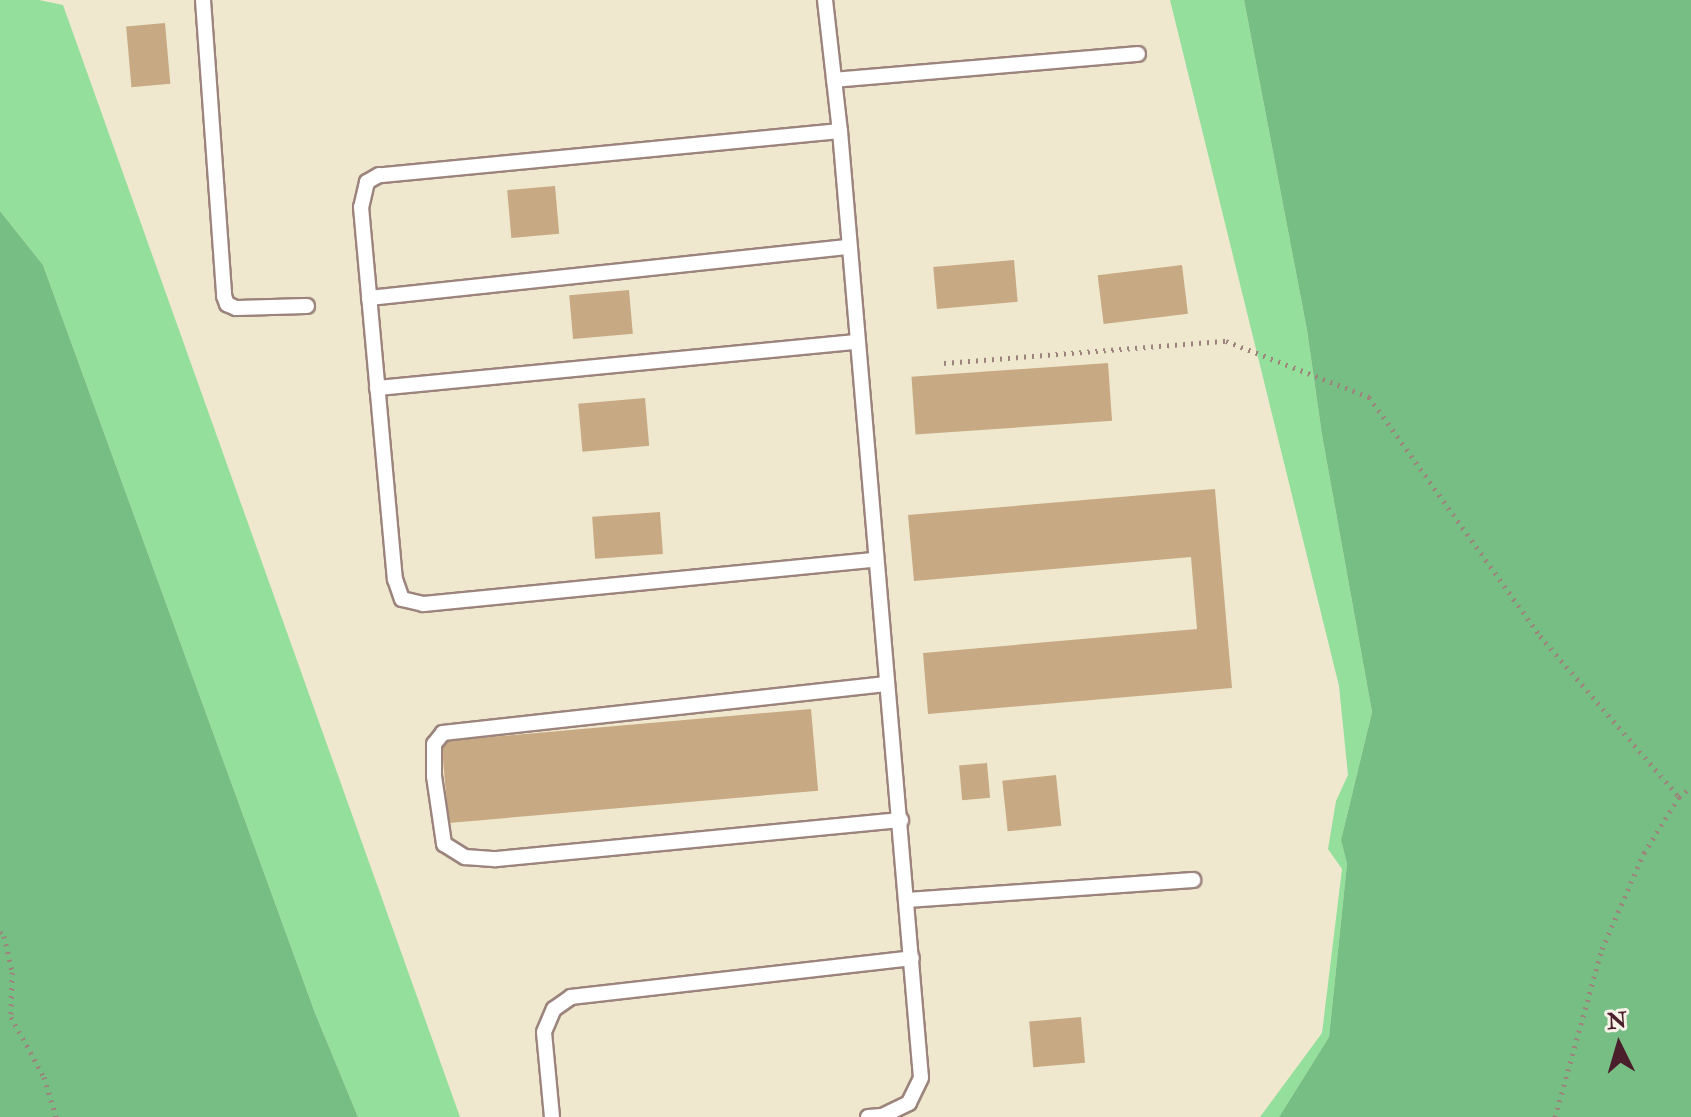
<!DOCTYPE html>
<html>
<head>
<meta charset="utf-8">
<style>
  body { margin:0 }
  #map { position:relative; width:1691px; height:1117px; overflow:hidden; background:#efe8cf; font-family:"IM FELL Double Pica",serif }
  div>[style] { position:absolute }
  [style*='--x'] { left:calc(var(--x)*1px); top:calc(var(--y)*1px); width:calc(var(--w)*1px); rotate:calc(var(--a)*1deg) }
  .green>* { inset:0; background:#94df9c }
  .forest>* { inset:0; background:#77be84 }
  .building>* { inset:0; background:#c7aa83; transform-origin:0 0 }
  .path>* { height:5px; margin-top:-2.5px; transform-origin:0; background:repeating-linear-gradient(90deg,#9c847d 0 2px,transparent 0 8px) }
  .roads { filter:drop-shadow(2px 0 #9c847d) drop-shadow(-2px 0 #9c847d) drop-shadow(0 2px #9c847d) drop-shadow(0 -2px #9c847d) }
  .service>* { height:14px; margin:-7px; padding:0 7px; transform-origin:7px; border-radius:7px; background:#fff }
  span { translate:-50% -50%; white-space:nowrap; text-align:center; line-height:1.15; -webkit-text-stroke:6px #f7f3e8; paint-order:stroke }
  .north { position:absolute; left:1579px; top:1005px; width:80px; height:80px; -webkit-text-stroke:6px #f7f3e8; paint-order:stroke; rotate:355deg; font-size:22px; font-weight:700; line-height:32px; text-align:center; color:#4a1f2b }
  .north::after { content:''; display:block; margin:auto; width:28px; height:36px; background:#4a1f2b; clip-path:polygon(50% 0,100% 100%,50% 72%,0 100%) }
</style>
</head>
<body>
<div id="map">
  <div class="green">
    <div style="clip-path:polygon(0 0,39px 0,63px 5px,460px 1117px,358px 1117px,315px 1013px,43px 265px,0 211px)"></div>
    <div style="clip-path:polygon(1170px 0,1244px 0,1307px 330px,1322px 435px,1372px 712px,1341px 840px,1347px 864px,1329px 1037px,1279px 1117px,1260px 1117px,1322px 1033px,1342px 869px,1328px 849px,1336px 801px,1348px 775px,1339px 686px)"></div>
  </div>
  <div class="forest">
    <div style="clip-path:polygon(1244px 0,1691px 0,1691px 1117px,1279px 1117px,1329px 1037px,1347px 864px,1341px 840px,1372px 712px,1322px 435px,1307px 330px)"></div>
    <div style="clip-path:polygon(0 211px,43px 265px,315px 1013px,358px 1117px,0 1117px)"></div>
  </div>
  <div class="building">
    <div style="left:165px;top:23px;width:61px;height:39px;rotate:85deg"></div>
    <div style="left:555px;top:186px;width:48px;height:48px;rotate:85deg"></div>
    <div style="left:1014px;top:260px;width:42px;height:81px;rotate:85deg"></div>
    <div style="left:1182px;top:265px;width:49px;height:85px;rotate:83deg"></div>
    <div style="left:629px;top:290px;width:44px;height:60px;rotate:85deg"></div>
    <div style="left:1108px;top:363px;width:58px;height:197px;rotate:86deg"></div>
    <div style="left:645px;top:398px;width:48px;height:67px;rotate:85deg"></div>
    <div style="clip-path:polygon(1215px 489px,1232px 688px,928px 714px,923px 653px,1197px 629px,1191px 557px,914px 581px,908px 515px)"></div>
    <div style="left:660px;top:512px;width:42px;height:68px;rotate:86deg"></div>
    <div style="left:811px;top:709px;width:82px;height:371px;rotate:85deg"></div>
    <div style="left:987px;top:763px;width:35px;height:28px;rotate:85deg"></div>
    <div style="left:1056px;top:775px;width:51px;height:54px;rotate:84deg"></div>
    <div style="left:1081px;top:1017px;width:46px;height:52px;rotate:85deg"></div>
  </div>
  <div class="path">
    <div style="--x:944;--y:363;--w:283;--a:-4.5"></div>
    <div style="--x:1226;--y:341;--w:154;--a:21.4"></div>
    <div style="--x:1369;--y:397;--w:294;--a:54.4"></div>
    <div style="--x:1540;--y:636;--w:213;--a:49.2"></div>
    <div style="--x:0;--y:932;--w:6;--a:45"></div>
    <div style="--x:4;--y:936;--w:37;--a:77"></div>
    <div style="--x:12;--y:972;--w:45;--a:91.3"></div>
    <div style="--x:11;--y:1017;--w:68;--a:61.2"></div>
    <div style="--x:44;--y:1077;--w:42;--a:73.3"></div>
    <div style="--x:1555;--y:1117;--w:174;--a:-74.4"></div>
    <div style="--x:1602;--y:949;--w:105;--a:-66.4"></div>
    <div style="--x:1644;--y:853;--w:66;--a:-58"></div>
    <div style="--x:1679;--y:797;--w:16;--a:-40"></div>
  </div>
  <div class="roads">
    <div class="service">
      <div style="--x:203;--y:0;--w:297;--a:85.9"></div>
      <div style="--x:224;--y:296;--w:9;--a:69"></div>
      <div style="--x:227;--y:304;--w:10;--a:24"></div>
      <div style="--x:236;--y:308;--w:71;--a:-1.6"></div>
      <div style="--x:825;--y:0;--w:132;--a:83.5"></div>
      <div style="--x:840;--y:131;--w:950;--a:85.11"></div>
      <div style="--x:921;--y:1078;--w:28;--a:116"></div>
      <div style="--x:909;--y:1103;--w:30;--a:154"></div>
      <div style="--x:882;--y:1116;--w:14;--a:176"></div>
      <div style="--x:834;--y:80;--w:305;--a:-4.9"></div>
      <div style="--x:840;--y:131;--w:463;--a:174.5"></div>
      <div style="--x:379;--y:175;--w:14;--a:150"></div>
      <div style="--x:367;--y:182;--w:26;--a:103"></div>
      <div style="--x:361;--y:207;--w:374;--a:84.8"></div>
      <div style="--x:395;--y:579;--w:21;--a:71"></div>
      <div style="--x:402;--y:599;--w:22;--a:13"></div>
      <div style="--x:423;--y:604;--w:453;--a:-5.6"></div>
      <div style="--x:369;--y:298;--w:483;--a:-6.1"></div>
      <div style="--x:377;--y:388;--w:482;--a:-5.5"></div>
      <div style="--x:886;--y:684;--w:446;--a:173.7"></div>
      <div style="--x:443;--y:733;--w:14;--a:129"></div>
      <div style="--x:434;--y:744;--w:32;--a:90"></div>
      <div style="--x:434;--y:776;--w:69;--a:81.6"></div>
      <div style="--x:444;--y:844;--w:25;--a:32"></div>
      <div style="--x:465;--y:857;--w:31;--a:4"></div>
      <div style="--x:496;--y:859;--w:407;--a:-5.5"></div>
      <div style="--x:907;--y:900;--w:287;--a:-4"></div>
      <div style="--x:552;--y:1117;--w:85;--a:-95.4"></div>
      <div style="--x:544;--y:1032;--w:25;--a:-67"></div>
      <div style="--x:554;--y:1009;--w:21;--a:-35"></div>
      <div style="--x:571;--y:997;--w:343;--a:-6.5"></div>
    </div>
  </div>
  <div class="north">N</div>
</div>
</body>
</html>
